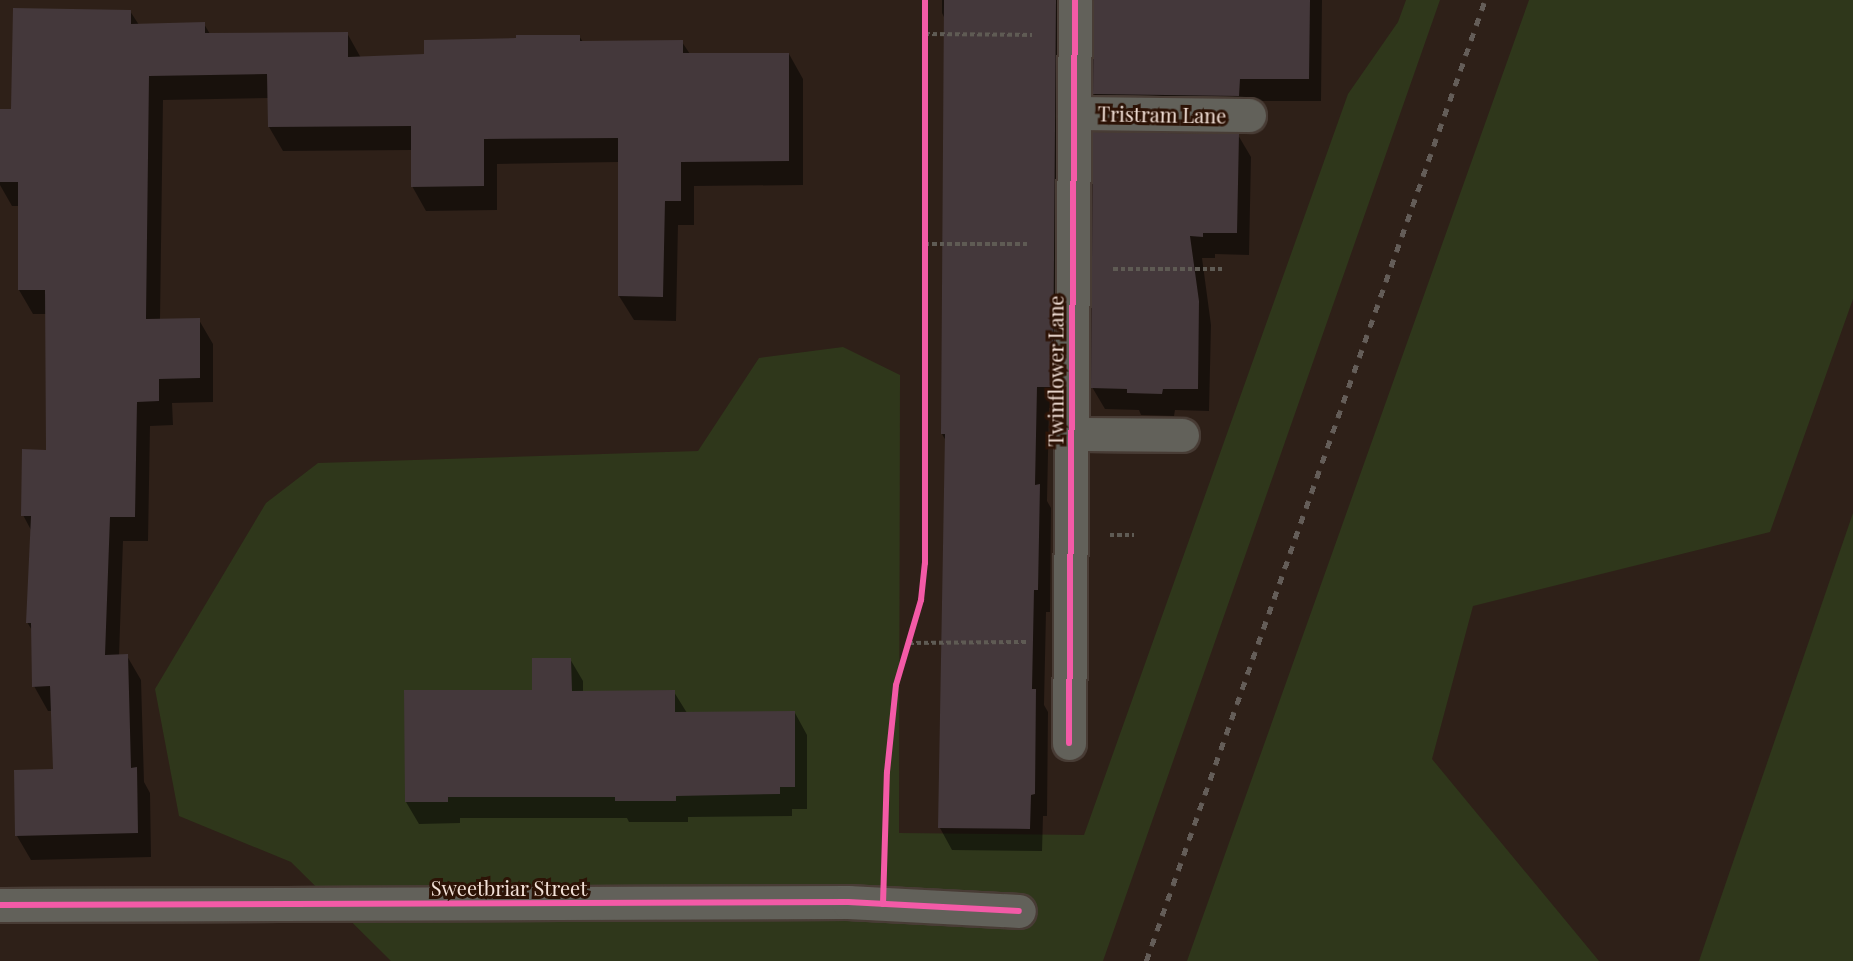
<!DOCTYPE html>
<html>
<head>
<meta charset="utf-8">
<style>
  body { margin:0 }
  #map { position:relative; width:1853px; height:961px; overflow:hidden; background:#2e2018; font-family:"Playfair Display",serif }
  div>[style] { position:absolute }
  [style*='--x'] { left:calc(var(--x)*1px); top:calc(var(--y)*1px); width:calc(var(--w)*1px); rotate:calc(var(--a)*1deg) }
  .green>* { inset:0; background:#2f371b }
  .shadow>* { inset:0; background:#0007 }
  .building>* { inset:0; background:#44383b }
  .path>* { height:4px; margin-top:-2px; transform-origin:0; background:repeating-linear-gradient(90deg,#5f5b54 0 4.5px,transparent 0 7.5px) }
  .roads { filter:drop-shadow(2px 0 #483c35) drop-shadow(-2px 0 #483c35) drop-shadow(0 2px #483c35) drop-shadow(0 -2px #483c35) }
  .minor>* { height:33px; margin:-16.5px; padding:0 16.5px; transform-origin:16.5px; border-radius:16.5px; background:#62615a }
  .rail>* { height:4.5px; margin-top:-2.25px; transform-origin:0; background:repeating-linear-gradient(90deg,#645d58 0 8px,transparent 0 16px) }
  .cycleway>* { height:6px; margin:-3px; padding:0 3px; transform-origin:3px; border-radius:3px; background:#f35aa7 }
  span { translate:-50% -50%; white-space:nowrap; text-align:center; line-height:1.15; -webkit-text-stroke:6px #2d1306; paint-order:stroke }
  .street-label { font-size:20px; color:#f4e2d9 }
</style>
</head>
<body>
<div id="map">
  <div class="green">
    <div style="clip-path:polygon(1406px 0,1440px 0,1103px 961px,391px 961px,291px 862px,179px 816px,155px 689px,266px 503px,318px 463px,698px 451px,759px 358px,843px 347px,900px 375px,899px 833px,1084px 835px,1348px 94px,1398px 22px)"></div>
    <div style="clip-path:polygon(1529px 0,1853px 0,1853px 299px,1770px 532px,1473px 606px,1432px 759px,1599px 961px,1187px 961px)"></div>
    <div style="clip-path:polygon(1853px 513px,1853px 961px,1699px 961px)"></div>
  </div>
  <div class="shadow">
    <div style="clip-path:polygon(942px 0,1322px 0,1321px 101px,1251px 101px,1107px 116px,1094px 94px,1093px 4px,1089px 3px,1065px 409px,1049px 408px,1047px 501px,1051px 508px,1050px 612px,1046px 612px,1044px 705px,1048px 712px,1047px 816px,1043px 816px,1042px 851px,952px 850px,940px 828px,946px 441px,942px 434px,945px 19px,942px 13px)"></div>
    <div style="clip-path:polygon(130px 11px,139px 25px,204px 24px,210px 34px,347px 33px,361px 58px,426px 56px,579px 36px,583px 42px,682px 42px,690px 54px,789px 54px,803px 79px,803px 185px,694px 186px,694px 225px,678px 225px,676px 321px,634px 320px,619px 296px,619px 162px,497px 164px,497px 210px,426px 211px,412px 186px,412px 150px,283px 151px,269px 127px,269px 98px,163px 100px,160px 320px,199px 320px,213px 344px,213px 402px,172px 403px,173px 425px,150px 426px,148px 541px,123px 541px,119px 656px,127px 656px,141px 680px,144px 782px,150px 793px,151px 857px,31px 860px,17px 836px,54px 771px,52px 711px,48px 711px,34px 686px,33px 632px,27px 622px,31px 530px,23px 515px,47px 451px,46px 314px,33px 314px,19px 290px,20px 206px,12px 206px,0 185px,0 111px,12px 111px)"></div>
    <div style="clip-path:polygon(1238px 135px,1251px 157px,1249px 255px,1215px 254px,1215px 258px,1202px 258px,1211px 325px,1209px 411px,1175px 410px,1174px 416px,1141px 415px,1139px 410px,1105px 409px,1092px 387px)"></div>
    <div style="clip-path:polygon(570px 659px,583px 681px,583px 692px,674px 692px,687px 713px,795px 713px,807px 735px,807px 809px,792px 809px,792px 816px,688px 817px,688px 822px,629px 822px,627px 818px,460px 818px,460px 823px,419px 824px,406px 802px)"></div>
  </div>
  <div class="building">
    <div style="clip-path:polygon(944px 0,1056px 0,1053px 387px,1037px 387px,1035px 485px,1040px 484px,1038px 590px,1034px 590px,1032px 689px,1036px 689px,1035px 794px,1031px 795px,1030px 829px,938px 828px,945px 434px,941px 434px)"></div>
    <div style="clip-path:polygon(1094px 0,1310px 0,1309px 79px,1240px 79px,1239px 96px,1093px 94px)"></div>
    <div style="clip-path:polygon(13px 8px,131px 10px,131px 24px,205px 22px,205px 33px,348px 32px,348px 57px,424px 54px,424px 40px,516px 38px,516px 35px,580px 35px,580px 41px,683px 40px,683px 53px,789px 53px,789px 161px,681px 162px,681px 201px,665px 201px,663px 297px,618px 296px,618px 138px,484px 139px,484px 186px,411px 187px,411px 126px,268px 127px,267px 74px,149px 76px,146px 319px,200px 318px,200px 378px,159px 379px,159px 401px,137px 402px,135px 517px,110px 517px,105px 655px,128px 654px,131px 768px,137px 767px,138px 833px,15px 836px,14px 770px,53px 769px,50px 686px,32px 687px,31px 623px,26px 623px,31px 516px,21px 516px,22px 449px,46px 450px,45px 290px,18px 290px,18px 182px,0 182px,0 109px,11px 109px)"></div>
    <div style="clip-path:polygon(1093px 132px,1239px 134px,1237px 233px,1203px 233px,1203px 237px,1190px 236px,1199px 301px,1198px 389px,1163px 389px,1162px 394px,1127px 393px,1127px 389px,1091px 388px)"></div>
    <div style="clip-path:polygon(532px 658px,571px 658px,572px 691px,675px 690px,675px 712px,795px 711px,795px 787px,780px 787px,780px 794px,676px 796px,676px 801px,615px 801px,615px 797px,448px 797px,448px 802px,405px 802px,404px 690px,532px 690px)"></div>
  </div>
  <div class="path">
    <div style="--x:925;--y:34;--w:107;--a:0.5"></div>
    <div style="--x:925;--y:244;--w:105;--a:0"></div>
    <div style="--x:1113;--y:269;--w:110;--a:0"></div>
    <div style="--x:1110;--y:535;--w:24;--a:0"></div>
    <div style="--x:909;--y:643;--w:118;--a:-0.5"></div>
  </div>
  <div class="roads">
    <div class="minor">
      <div style="--x:1074;--y:113;--w:175;--a:0.7"></div>
      <div style="--x:1071;--y:434;--w:111;--a:0.5"></div>
      <div style="--x:1069;--y:743;--w:743;--a:-89.54"></div>
      <div style="--x:0;--y:905;--w:848;--a:-0.2"></div>
      <div style="--x:848;--y:902;--w:171;--a:3"></div>
    </div>
  </div>
  <div class="rail">
    <div style="--x:1146;--y:961;--w:1019;--a:-70.57"></div>
  </div>
  <div class="cycleway">
    <div style="--x:1069;--y:743;--w:743;--a:-89.54"></div>
    <div style="--x:883;--y:904;--w:132;--a:-88.3"></div>
    <div style="--x:887;--y:772;--w:87;--a:-84.1"></div>
    <div style="--x:896;--y:685;--w:89;--a:-73.6"></div>
    <div style="--x:921;--y:600;--w:37;--a:-84"></div>
    <div style="--x:925;--y:563;--w:563;--a:-90"></div>
    <div style="--x:0;--y:905;--w:848;--a:-0.2"></div>
    <div style="--x:848;--y:902;--w:171;--a:3"></div>
  </div>
  <div class="street-label">
    <span style="left:1162px;top:114px;rotate:1deg">Tristram Lane</span>
    <span style="left:1055px;top:371px;rotate:-90deg">Twinflower Lane</span>
    <span style="left:509px;top:887px">Sweetbriar Street</span>
  </div>
</div>
</body>
</html>
